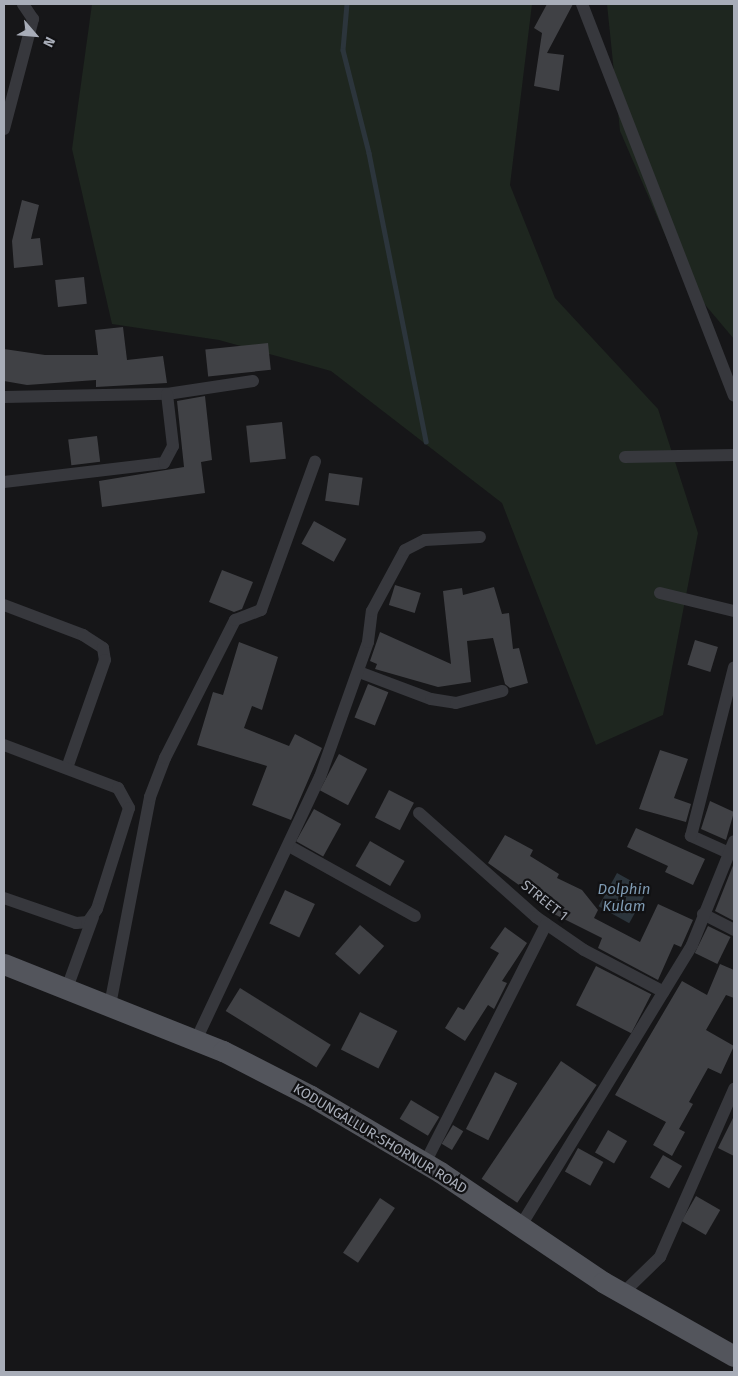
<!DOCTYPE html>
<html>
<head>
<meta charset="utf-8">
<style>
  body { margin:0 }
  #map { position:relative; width:738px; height:1376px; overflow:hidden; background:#161618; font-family:"Fira Sans",sans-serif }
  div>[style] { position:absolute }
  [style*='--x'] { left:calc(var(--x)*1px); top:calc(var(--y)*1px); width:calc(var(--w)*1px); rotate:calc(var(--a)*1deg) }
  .green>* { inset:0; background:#1e261f }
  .water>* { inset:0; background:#2c353c; transform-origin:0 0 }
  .stream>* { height:4.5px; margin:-2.25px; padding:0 2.25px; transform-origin:2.25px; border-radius:2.25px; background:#2c353c }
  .building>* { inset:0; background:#404145; transform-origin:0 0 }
  .minor>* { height:12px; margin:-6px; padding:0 6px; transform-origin:6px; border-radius:6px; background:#37383d }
  .primary>* { height:21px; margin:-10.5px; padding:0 10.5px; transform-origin:10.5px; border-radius:10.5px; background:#53555c }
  span { translate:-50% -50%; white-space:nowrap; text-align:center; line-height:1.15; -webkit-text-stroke:4.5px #111113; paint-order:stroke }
  .street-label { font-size:14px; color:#a8adb8 }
  .water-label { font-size:15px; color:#7f9bb3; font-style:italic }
  .frame { position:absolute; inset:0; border:5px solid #a8adb8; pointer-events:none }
  .north { position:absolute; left:10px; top:10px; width:50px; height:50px; -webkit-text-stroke:4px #111113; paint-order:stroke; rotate:117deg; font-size:14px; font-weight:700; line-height:20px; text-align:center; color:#a8adb8 }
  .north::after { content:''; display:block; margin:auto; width:18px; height:22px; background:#a8adb8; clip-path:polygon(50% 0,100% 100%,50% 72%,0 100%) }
</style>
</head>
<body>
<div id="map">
  <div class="green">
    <div style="clip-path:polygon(92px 4px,532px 4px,510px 185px,555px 298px,658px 409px,698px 533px,663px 715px,596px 745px,502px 503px,331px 371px,219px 340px,112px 324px,72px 149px)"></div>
    <div style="clip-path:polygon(607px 4px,734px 4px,734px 339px,685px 281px,620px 131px)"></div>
  </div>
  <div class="water">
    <div style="left:617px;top:873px;width:35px;height:38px;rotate:29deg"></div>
  </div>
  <div class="stream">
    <div style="--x:347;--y:4;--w:46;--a:95"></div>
    <div style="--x:343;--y:50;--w:106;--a:75.8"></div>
    <div style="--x:369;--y:153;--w:294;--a:78.8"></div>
  </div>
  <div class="building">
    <div style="clip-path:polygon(547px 4px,573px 4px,547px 53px,564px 55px,559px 91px,534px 86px,542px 33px,534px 28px)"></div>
    <div style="clip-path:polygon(22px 200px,39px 205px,31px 239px,40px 238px,43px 265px,14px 268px,12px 241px)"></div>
    <div style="left:84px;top:277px;width:27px;height:29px;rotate:84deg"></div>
    <div style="clip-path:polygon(123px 327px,127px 360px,163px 356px,167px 383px,96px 387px,96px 380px,27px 385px,4px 381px,4px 349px,45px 355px,98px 355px,95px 330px)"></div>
    <div style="left:268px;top:343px;width:27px;height:63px;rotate:84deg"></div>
    <div style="clip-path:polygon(205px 396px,212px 460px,201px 462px,205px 493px,102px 507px,99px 481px,184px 467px,177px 401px)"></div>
    <div style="left:282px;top:422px;width:37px;height:36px;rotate:84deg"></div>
    <div style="left:97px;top:436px;width:26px;height:29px;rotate:83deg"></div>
    <div style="left:329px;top:473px;width:34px;height:28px;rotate:8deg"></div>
    <div style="left:314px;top:521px;width:37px;height:26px;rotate:29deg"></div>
    <div style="clip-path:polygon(222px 570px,253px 582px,242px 609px,234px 612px,209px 602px)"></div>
    <div style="left:395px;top:585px;width:27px;height:21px;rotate:17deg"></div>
    <div style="clip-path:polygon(494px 587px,502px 614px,509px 613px,513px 649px,519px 648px,528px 683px,510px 688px,505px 684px,493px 638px,467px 641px,471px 682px,438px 687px,375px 669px,377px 664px,370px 661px,380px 632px,451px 664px,443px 591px,462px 588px,463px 595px)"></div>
    <div style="left:695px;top:640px;width:24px;height:26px;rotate:17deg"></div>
    <div style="clip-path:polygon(239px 642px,278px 657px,262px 710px,252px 706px,244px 728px,289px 746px,295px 734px,322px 748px,291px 820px,252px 805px,267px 766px,197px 745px,213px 692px,223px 695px)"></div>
    <div style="left:368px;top:684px;width:22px;height:36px;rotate:22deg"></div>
    <div style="clip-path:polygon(660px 750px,688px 759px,674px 798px,691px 804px,686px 822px,639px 809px)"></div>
    <div style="left:339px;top:754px;width:32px;height:41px;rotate:28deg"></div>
    <div style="left:389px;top:790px;width:28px;height:31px;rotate:27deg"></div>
    <div style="clip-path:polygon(710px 801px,734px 812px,726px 840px,701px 829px)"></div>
    <div style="left:314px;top:809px;width:31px;height:37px;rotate:29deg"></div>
    <div style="clip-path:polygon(636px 828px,705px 859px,693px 885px,665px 872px,668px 866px,627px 847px)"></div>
    <div style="clip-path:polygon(505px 835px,533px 850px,530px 856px,559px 874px,557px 878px,582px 890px,598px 910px,594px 918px,640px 942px,658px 904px,693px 920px,681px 947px,674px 944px,658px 980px,598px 948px,602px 938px,548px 911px,550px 907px,488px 863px)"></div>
    <div style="left:370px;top:841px;width:40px;height:29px;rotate:30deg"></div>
    <div style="clip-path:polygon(734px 863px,734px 921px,715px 911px)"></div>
    <div style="left:285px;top:890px;width:33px;height:37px;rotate:25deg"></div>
    <div style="left:360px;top:925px;width:32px;height:38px;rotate:41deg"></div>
    <div style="left:708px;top:926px;width:25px;height:30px;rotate:26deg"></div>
    <div style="clip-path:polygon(505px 927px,527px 943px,502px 981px,507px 983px,494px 1009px,488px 1005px,465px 1041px,445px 1028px,458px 1007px,464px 1010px,499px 953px,490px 948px)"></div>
    <div style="clip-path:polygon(720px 964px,734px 970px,734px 998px,726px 995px,706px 1030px,734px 1046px,721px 1074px,708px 1068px,689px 1102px,693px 1104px,679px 1129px,685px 1132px,672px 1156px,653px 1145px,666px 1122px,615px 1095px,682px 981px,707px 995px)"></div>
    <div style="left:596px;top:966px;width:62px;height:44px;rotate:27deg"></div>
    <div style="left:240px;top:988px;width:107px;height:27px;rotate:32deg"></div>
    <div style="left:360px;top:1012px;width:42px;height:42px;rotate:27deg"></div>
    <div style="left:561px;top:1061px;width:43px;height:142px;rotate:34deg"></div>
    <div style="left:495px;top:1072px;width:25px;height:64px;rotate:27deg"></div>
    <div style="left:411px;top:1100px;width:33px;height:22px;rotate:31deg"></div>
    <div style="clip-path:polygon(734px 1116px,734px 1156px,718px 1148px)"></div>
    <div style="left:453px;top:1125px;width:12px;height:22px;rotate:31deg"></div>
    <div style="left:608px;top:1130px;width:22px;height:26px;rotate:30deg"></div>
    <div style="left:578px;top:1148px;width:29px;height:27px;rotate:29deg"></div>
    <div style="left:663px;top:1155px;width:22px;height:26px;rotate:30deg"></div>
    <div style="left:696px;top:1196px;width:28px;height:29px;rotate:30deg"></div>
    <div style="left:380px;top:1198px;width:18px;height:66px;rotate:34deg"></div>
  </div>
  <div class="minor">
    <div style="--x:582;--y:4;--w:420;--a:68.8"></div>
    <div style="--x:4;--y:129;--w:114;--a:-75.2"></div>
    <div style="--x:33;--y:19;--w:18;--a:-124"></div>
    <div style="--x:4;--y:397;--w:163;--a:-1.1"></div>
    <div style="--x:167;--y:394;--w:87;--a:-8.6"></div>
    <div style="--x:625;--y:457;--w:109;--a:-1.1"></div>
    <div style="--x:4;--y:482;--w:161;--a:-6.8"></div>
    <div style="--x:164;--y:463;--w:19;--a:-62"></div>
    <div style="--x:173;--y:446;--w:52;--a:-96.6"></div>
    <div style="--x:660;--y:593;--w:76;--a:13.7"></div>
    <div style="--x:4;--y:605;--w:85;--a:20.8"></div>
    <div style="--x:83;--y:635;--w:24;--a:33"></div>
    <div style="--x:103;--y:648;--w:12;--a:81"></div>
    <div style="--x:105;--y:660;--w:114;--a:109.4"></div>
    <div style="--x:359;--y:672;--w:77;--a:20.6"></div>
    <div style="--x:431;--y:699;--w:25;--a:9"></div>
    <div style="--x:456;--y:703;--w:48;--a:-14.6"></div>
    <div style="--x:4;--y:745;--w:122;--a:20.7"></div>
    <div style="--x:118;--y:788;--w:23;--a:61"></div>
    <div style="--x:129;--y:808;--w:106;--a:107.6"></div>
    <div style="--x:97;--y:909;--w:16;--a:125"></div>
    <div style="--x:88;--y:922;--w:12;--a:175"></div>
    <div style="--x:76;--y:923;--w:76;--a:-160.9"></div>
    <div style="--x:419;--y:813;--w:157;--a:41.6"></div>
    <div style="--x:536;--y:917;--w:58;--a:34.5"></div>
    <div style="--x:584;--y:950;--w:90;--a:27.7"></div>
    <div style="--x:289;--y:846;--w:144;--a:29.1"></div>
    <div style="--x:729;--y:853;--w:42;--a:-155.9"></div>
    <div style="--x:691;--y:836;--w:174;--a:-75.7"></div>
    <div style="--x:703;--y:914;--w:35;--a:27"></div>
    <div style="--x:67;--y:988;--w:76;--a:-69.9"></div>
    <div style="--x:110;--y:1005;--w:212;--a:-79.1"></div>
    <div style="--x:150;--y:797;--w:42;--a:-69"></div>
    <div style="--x:165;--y:758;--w:155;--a:-63.1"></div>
    <div style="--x:235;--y:620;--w:28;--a:-21"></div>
    <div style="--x:261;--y:610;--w:158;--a:-70"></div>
    <div style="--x:196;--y:1040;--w:291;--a:-64.8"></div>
    <div style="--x:320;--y:777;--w:143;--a:-70.4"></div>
    <div style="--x:368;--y:642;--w:31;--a:-83"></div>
    <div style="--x:372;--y:611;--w:69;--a:-61.6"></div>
    <div style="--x:405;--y:550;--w:22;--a:-27"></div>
    <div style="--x:425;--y:540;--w:55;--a:-3.1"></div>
    <div style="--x:425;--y:1163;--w:268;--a:-63.1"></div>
    <div style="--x:520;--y:1227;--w:330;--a:-58.6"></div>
    <div style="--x:692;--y:945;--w:112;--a:-68"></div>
    <div style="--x:623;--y:1293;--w:52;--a:-44.2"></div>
    <div style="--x:660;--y:1257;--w:184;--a:-66.2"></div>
  </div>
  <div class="primary">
    <div style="--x:4;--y:964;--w:236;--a:21.7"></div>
    <div style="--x:223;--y:1051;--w:99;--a:27.1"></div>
    <div style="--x:311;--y:1096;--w:150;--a:30.5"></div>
    <div style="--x:440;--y:1172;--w:197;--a:34"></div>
    <div style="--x:603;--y:1282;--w:150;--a:29.5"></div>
  </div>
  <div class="street-label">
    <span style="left:544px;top:901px;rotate:39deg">STREET 1</span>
    <span style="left:380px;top:1139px;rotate:31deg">KODUNGALLUR-SHORNUR ROAD</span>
  </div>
  <div class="water-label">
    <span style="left:624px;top:898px">Dolphin<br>Kulam</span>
  </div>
  <div class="frame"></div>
  <div class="north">N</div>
</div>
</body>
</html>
